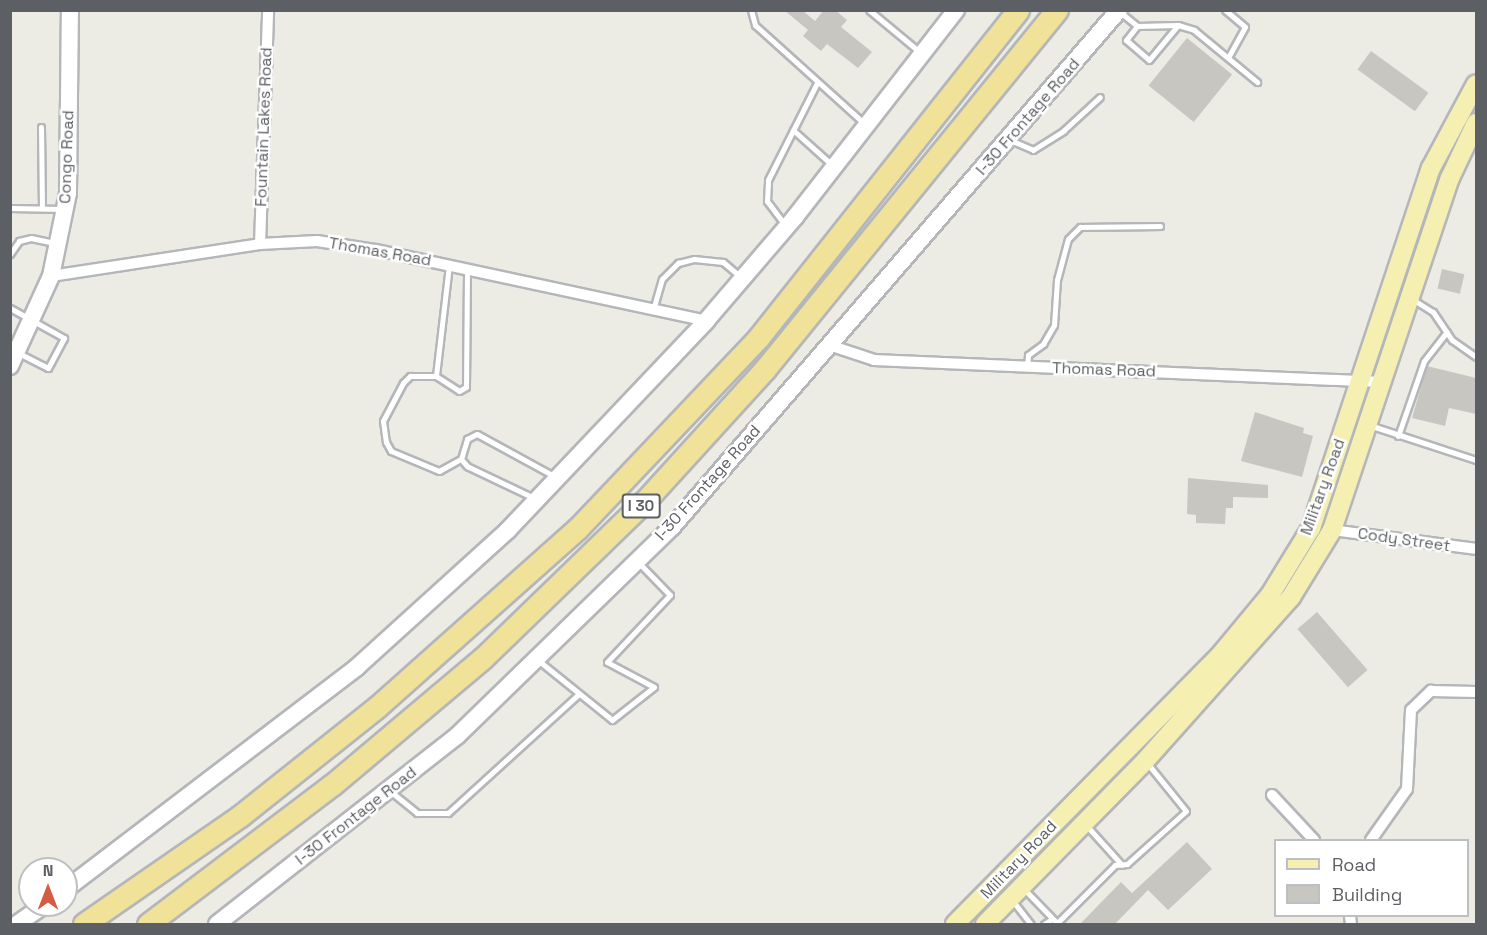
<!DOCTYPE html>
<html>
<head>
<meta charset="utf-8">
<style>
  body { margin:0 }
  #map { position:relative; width:1487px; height:935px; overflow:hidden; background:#edece4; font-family:"Space Grotesk",sans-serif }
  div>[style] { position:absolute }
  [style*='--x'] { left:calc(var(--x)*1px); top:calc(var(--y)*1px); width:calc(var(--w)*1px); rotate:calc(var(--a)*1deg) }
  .building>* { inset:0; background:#c8c6c1; transform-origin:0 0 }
  .roads { filter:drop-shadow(2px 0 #b4b6ba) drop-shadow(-2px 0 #b4b6ba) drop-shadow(0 2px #b4b6ba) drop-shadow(0 -2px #b4b6ba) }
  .lane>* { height:5px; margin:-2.5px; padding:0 2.5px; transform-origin:2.5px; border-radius:2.5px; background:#fff }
  .street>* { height:10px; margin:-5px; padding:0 5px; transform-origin:5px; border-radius:5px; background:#fff }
  .secondary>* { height:16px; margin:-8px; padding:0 8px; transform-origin:8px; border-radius:8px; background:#fff }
  .primary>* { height:18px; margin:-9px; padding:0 9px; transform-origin:9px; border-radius:9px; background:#f5f0b1 }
  .highway>* { height:21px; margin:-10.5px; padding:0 10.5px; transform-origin:10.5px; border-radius:10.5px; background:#f0e298 }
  span { translate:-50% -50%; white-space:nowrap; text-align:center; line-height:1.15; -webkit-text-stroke:5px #fff; paint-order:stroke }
  .shield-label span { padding:2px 4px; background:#fff; border:2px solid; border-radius:4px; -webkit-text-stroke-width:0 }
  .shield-label { font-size:15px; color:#5c5f63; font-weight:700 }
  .street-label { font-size:16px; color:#5c5f63 }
  .frame { position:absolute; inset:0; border:12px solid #5c5f63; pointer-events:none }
  .legend { position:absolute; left:1274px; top:839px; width:195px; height:78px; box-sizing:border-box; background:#fff; border:2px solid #bebfc1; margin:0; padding:8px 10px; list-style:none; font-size:18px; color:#5c5f63 }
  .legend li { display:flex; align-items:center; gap:12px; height:30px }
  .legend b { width:30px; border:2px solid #bebfc1 }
  .north { position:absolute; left:18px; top:857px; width:60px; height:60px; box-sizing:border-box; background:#fff; border:2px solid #bebfc1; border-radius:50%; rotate:0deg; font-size:16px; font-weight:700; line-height:24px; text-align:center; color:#5c5f63 }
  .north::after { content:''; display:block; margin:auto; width:21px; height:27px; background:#d55b42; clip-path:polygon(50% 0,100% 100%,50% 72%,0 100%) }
</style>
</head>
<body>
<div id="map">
  <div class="building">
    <div style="clip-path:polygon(784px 10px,802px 10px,815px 21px,824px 10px,835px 10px,847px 20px,841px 27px,872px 52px,858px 68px,827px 44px,821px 51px,803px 36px,808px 30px)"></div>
    <div style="left:1187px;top:38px;width:58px;height:61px;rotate:39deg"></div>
    <div style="left:1371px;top:51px;width:71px;height:23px;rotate:36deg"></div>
    <div style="left:1442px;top:269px;width:23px;height:20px;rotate:13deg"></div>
    <div style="clip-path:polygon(1427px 366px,1476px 378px,1476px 414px,1449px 408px,1445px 426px,1412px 418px)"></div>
    <div style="clip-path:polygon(1255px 412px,1304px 428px,1303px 433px,1313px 436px,1302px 477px,1241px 461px)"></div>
    <div style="clip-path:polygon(1188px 478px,1268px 485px,1268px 498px,1233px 497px,1233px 508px,1226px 508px,1225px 524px,1196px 523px,1196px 515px,1187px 514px)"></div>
    <div style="left:1317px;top:612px;width:77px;height:26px;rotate:49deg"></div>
    <div style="clip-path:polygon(1187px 842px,1212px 869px,1168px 910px,1148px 890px,1115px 924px,1080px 924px,1121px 882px,1132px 893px)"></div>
  </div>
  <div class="roads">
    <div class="lane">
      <div style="--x:751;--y:10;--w:16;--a:75"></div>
      <div style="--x:755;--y:25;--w:148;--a:42"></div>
      <div style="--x:869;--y:10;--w:67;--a:39.6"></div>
      <div style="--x:1225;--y:10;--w:26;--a:40"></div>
      <div style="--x:1245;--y:27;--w:35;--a:119"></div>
      <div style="--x:1120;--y:12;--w:22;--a:39"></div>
      <div style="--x:1137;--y:26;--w:41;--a:-1.4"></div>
      <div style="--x:1178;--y:25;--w:17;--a:17"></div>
      <div style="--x:1194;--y:30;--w:82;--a:39.5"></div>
      <div style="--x:1137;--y:26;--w:18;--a:128"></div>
      <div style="--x:1126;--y:40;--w:30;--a:41"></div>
      <div style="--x:1149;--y:60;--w:45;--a:-50.4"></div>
      <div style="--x:41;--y:127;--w:81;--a:89.3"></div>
      <div style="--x:793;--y:130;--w:52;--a:41.9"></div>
      <div style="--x:1010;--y:140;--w:25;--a:23"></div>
      <div style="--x:1033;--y:150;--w:36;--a:-32"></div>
      <div style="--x:1063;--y:131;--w:50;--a:-42.6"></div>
      <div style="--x:10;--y:208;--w:53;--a:1.1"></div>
      <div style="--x:785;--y:225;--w:30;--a:-127"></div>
      <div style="--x:767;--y:201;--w:21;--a:-87"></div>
      <div style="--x:768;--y:180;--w:109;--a:-63.2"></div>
      <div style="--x:10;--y:254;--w:16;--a:-55"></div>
      <div style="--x:19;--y:241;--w:12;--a:-14"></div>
      <div style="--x:31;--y:238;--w:24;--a:12"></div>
      <div style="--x:449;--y:265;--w:112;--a:96.7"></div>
      <div style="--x:436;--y:376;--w:27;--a:33"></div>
      <div style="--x:459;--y:391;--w:8;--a:-30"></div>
      <div style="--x:466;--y:387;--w:118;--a:-89.5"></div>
      <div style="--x:1412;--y:299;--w:25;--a:32"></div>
      <div style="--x:1433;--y:312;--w:34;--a:56"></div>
      <div style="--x:1452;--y:340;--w:29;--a:35"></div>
      <div style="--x:10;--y:308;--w:62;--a:29.1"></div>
      <div style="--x:64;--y:338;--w:34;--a:118"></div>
      <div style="--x:48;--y:368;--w:33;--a:-153"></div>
      <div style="--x:653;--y:310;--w:32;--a:-74"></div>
      <div style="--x:662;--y:279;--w:23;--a:-45"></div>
      <div style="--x:678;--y:263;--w:16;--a:-14"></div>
      <div style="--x:694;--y:259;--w:29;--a:6"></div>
      <div style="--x:723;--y:262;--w:25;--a:40"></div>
      <div style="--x:1027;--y:367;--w:12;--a:-85"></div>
      <div style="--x:1028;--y:355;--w:19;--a:-36"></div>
      <div style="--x:1043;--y:344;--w:22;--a:-60"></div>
      <div style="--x:1054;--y:325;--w:45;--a:-86.2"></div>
      <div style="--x:1057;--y:280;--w:42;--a:-75"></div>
      <div style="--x:1068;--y:239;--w:17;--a:-45"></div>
      <div style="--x:1080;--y:227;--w:80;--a:-0.7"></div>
      <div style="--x:436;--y:376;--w:26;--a:180"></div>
      <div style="--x:410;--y:376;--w:10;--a:135"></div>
      <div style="--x:403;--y:383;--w:43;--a:117.8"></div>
      <div style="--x:383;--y:421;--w:21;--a:82"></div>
      <div style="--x:386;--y:442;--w:10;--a:61"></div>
      <div style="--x:391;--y:451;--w:52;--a:22.6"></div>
      <div style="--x:439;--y:471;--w:25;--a:-29"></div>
      <div style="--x:1369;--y:425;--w:113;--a:18.1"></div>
      <div style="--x:1398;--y:436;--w:79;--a:-70.9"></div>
      <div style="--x:1424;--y:361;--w:37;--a:-52"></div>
      <div style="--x:534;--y:498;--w:74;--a:-154.5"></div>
      <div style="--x:467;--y:466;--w:9;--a:-131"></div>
      <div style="--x:461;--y:459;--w:21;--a:-73"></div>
      <div style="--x:467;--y:439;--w:11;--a:-27"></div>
      <div style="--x:477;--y:434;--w:90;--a:28.6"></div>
      <div style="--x:539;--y:661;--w:94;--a:38.9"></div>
      <div style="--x:612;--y:720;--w:53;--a:-38.2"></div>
      <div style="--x:654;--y:687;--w:53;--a:-152"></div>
      <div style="--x:607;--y:662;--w:92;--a:-46.8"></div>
      <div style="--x:670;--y:595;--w:46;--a:-134.1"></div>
      <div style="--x:390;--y:791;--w:35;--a:39"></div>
      <div style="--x:417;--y:813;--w:31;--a:0"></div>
      <div style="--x:448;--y:813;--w:177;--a:-42.3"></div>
      <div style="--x:1085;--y:824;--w:55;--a:47.9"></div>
      <div style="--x:1024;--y:889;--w:47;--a:45.9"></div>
      <div style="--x:1057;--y:923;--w:82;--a:-45"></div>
      <div style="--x:1115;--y:865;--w:12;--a:-5"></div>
      <div style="--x:1127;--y:864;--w:79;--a:-41.9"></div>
      <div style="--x:1186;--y:811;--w:60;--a:-129"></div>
      <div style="--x:1012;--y:900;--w:31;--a:52"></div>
      <div style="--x:1044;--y:924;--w:9;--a:-32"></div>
    </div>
    <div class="street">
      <div style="--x:260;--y:244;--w:234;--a:-88"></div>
      <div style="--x:51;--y:276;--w:211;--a:-8.7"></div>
      <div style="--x:260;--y:244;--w:57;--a:-3"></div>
      <div style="--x:317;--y:241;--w:60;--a:8.7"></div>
      <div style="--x:376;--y:250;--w:338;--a:12.1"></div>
      <div style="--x:829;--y:345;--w:47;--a:18.4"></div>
      <div style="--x:874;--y:360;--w:508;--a:2.48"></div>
      <div style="--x:1332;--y:530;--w:145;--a:7.5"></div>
      <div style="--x:1272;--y:795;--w:62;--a:47"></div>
      <div style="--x:1371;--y:840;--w:62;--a:-54.8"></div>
      <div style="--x:1407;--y:789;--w:79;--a:-87.1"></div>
      <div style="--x:1411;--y:710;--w:28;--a:-44"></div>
      <div style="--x:1431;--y:691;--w:45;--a:1.3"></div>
      <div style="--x:1350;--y:916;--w:8;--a:83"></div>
    </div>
    <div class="secondary">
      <div style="--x:10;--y:366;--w:99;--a:-65.5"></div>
      <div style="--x:51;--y:276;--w:85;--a:-78.4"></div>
      <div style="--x:68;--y:193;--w:183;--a:-89.4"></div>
      <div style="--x:66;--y:889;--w:366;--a:-37.3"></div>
      <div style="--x:357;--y:667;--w:204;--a:-42.2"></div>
      <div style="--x:508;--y:530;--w:288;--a:-46.5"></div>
      <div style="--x:706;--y:321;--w:137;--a:-49.4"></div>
      <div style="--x:795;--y:217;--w:262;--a:-52.1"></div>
      <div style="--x:17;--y:924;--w:33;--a:-35"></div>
      <div style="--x:217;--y:924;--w:306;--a:-38.1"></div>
      <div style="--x:458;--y:735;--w:298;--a:-44.2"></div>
      <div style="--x:672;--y:527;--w:683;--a:-49.15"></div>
    </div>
    <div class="primary">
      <div style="--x:955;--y:924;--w:379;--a:-45.4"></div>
      <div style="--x:1221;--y:654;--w:77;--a:-50.3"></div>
      <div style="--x:1270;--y:595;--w:79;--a:-58.5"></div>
      <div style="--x:1311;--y:528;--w:379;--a:-71.6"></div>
      <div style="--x:1431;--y:168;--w:95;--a:-61.8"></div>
      <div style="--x:985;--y:924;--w:228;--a:-45.5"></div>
      <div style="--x:1145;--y:761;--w:220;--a:-48.3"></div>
      <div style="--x:1291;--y:597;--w:79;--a:-58.5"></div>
      <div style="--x:1332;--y:530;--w:371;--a:-71.5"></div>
      <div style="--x:1450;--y:178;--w:61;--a:-64.7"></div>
    </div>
    <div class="highway">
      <div style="--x:84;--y:924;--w:190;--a:-34.7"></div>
      <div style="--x:240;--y:816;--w:175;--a:-38.5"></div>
      <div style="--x:377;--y:707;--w:269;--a:-41.7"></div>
      <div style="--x:578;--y:528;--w:263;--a:-46.5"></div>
      <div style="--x:759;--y:337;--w:417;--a:-51.6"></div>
      <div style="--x:148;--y:924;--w:231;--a:-37.1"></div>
      <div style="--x:332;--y:785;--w:197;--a:-40.1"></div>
      <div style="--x:483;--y:658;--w:224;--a:-44.1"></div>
      <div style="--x:644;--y:502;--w:180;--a:-47.7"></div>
      <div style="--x:765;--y:369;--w:463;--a:-50.9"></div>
    </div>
  </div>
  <div class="shield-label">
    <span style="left:641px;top:506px">I 30</span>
  </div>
  <div class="street-label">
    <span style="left:1028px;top:117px;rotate:-49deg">I-30 Frontage Road</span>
    <span style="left:264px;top:127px;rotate:-88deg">Fountain Lakes Road</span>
    <span style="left:67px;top:157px;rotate:-88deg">Congo Road</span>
    <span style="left:380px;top:252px;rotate:10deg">Thomas Road</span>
    <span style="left:1104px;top:370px;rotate:2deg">Thomas Road</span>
    <span style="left:708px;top:483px;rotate:-48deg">I-30 Frontage Road</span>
    <span style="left:1323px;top:487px;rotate:-70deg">Military Road</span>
    <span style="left:1404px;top:540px;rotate:8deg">Cody Street</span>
    <span style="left:356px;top:816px;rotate:-38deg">I-30 Frontage Road</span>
    <span style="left:1019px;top:860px;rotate:-46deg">Military Road</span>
  </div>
  <div class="frame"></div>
  <ul class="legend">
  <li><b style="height:8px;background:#f5f0b1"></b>Road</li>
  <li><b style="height:16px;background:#c8c6c1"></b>Building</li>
  </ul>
  <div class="north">N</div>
</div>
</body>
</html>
